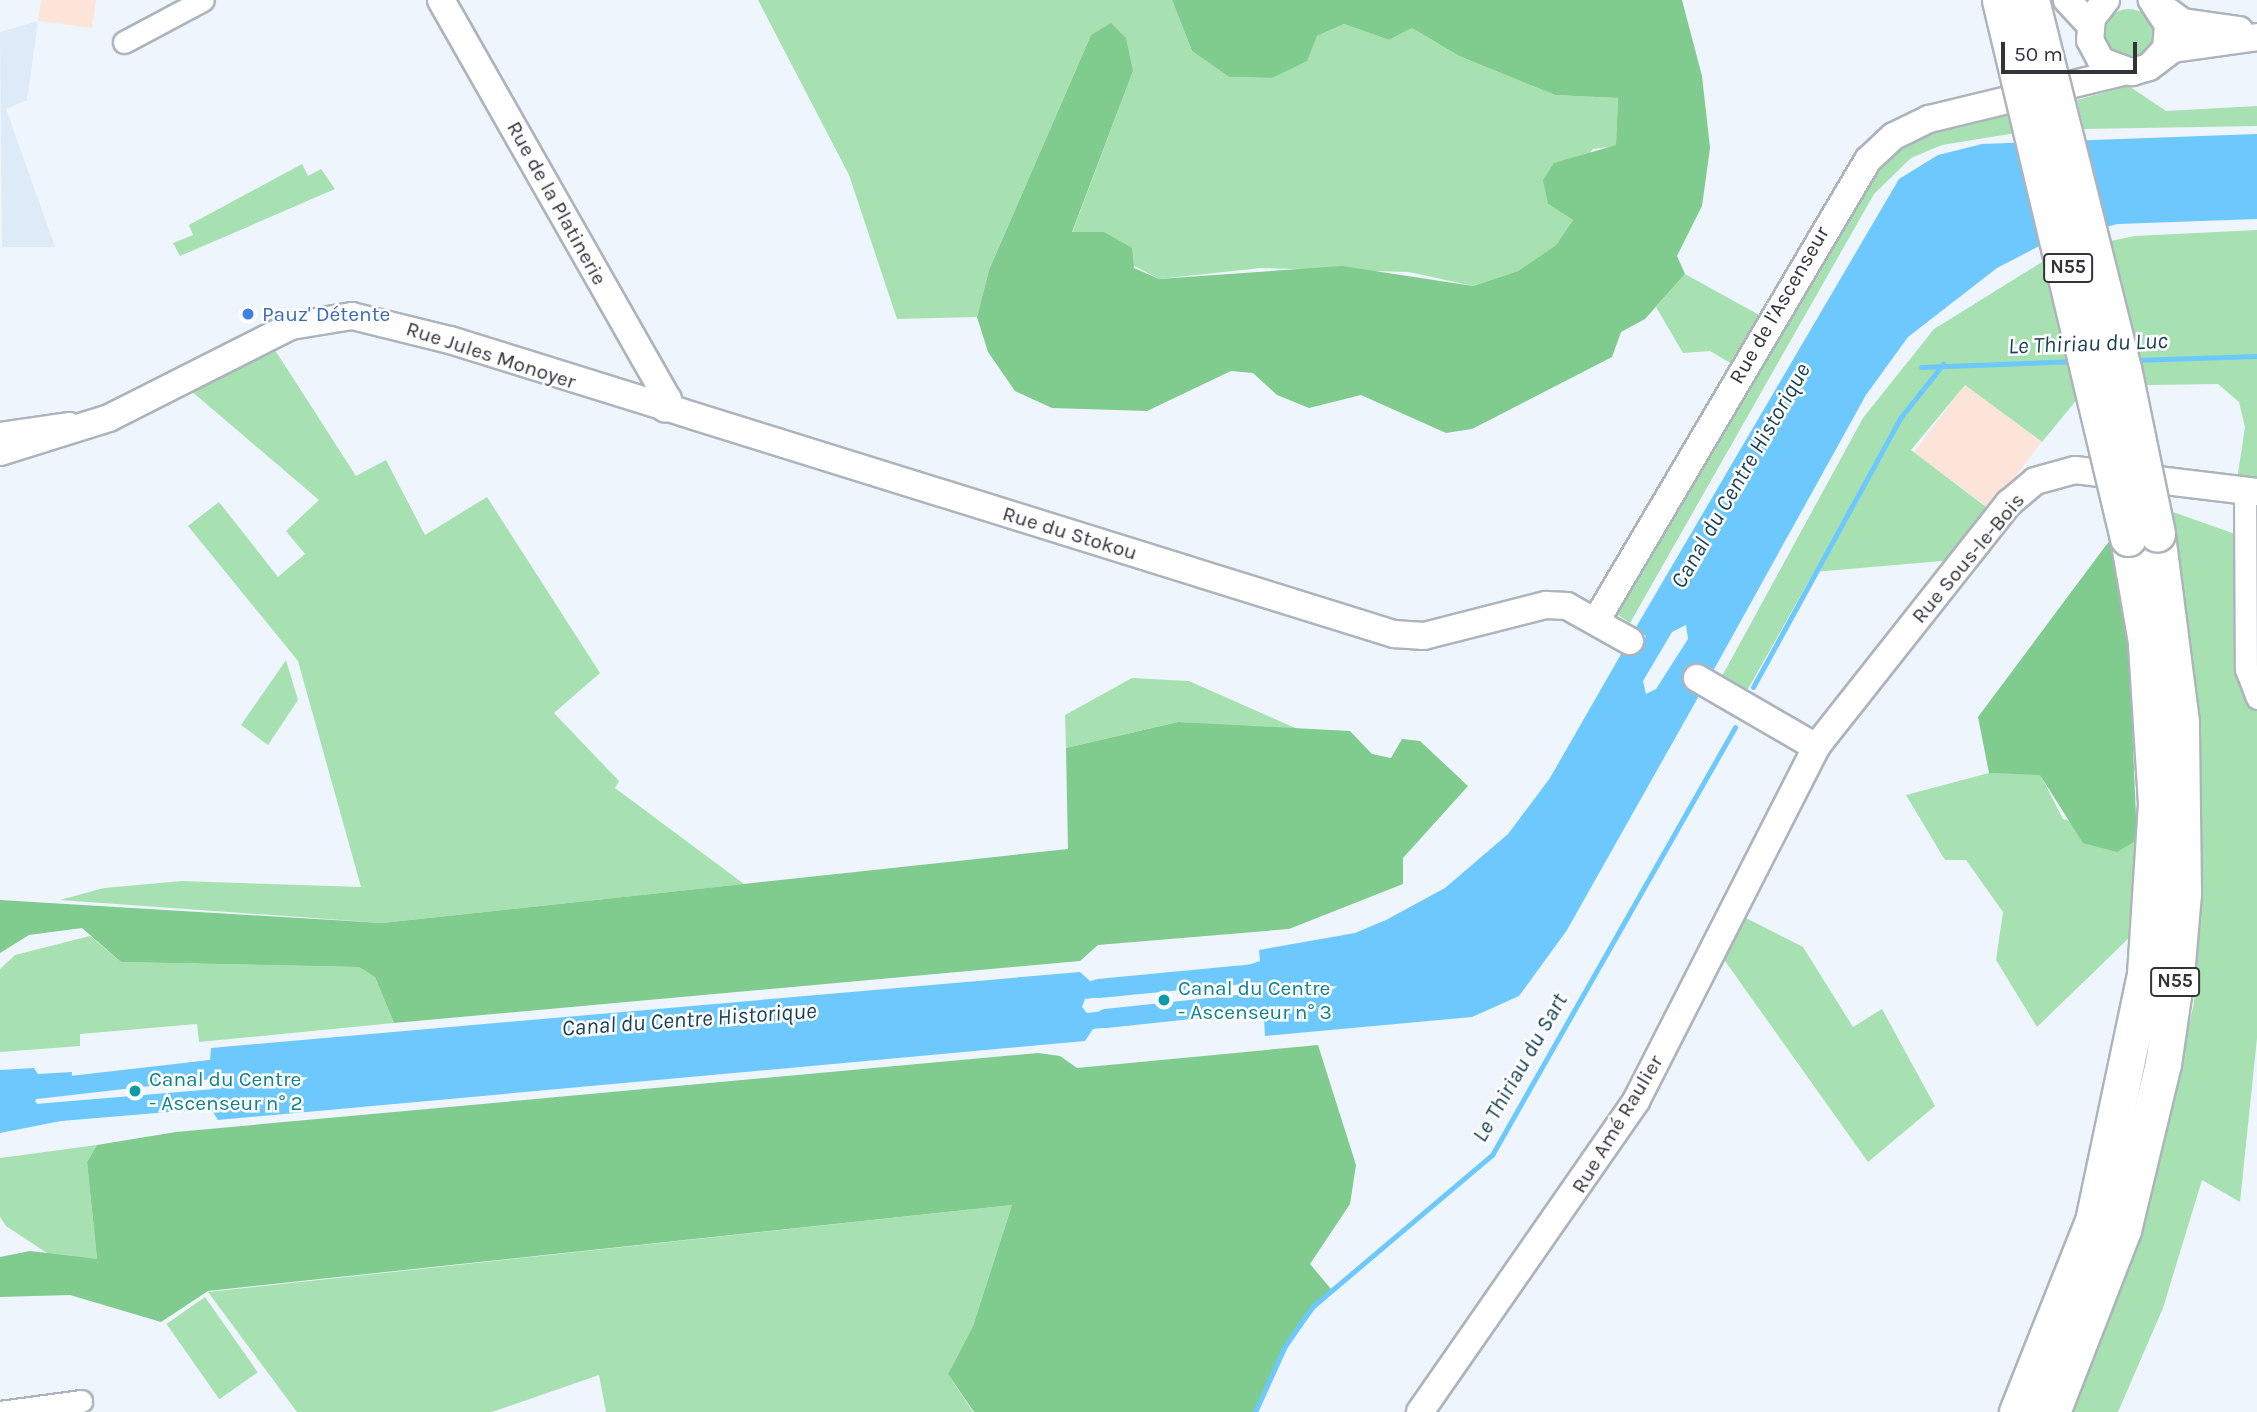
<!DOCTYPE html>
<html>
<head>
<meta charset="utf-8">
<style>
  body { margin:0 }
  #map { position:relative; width:2257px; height:1412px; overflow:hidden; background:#eef5fd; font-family:Karla,sans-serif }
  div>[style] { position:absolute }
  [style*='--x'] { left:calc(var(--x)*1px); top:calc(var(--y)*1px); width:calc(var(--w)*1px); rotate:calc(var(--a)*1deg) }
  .built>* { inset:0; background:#ddeaf8 }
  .education>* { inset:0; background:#fce5d8; transform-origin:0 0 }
  .green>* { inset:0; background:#a8e1b1; transform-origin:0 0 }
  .round { border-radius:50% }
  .forest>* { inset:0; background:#80cb8e }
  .water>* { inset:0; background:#6dc8fd }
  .pier>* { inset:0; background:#eef5fd }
  .stream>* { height:5px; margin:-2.5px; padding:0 2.5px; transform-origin:2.5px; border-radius:2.5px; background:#6dc8fd }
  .canal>* { height:19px; margin:-9.5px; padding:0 9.5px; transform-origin:9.5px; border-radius:9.5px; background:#6dc8fd }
  .roads { filter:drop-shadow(2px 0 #adb4bc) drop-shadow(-2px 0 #adb4bc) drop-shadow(0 2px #adb4bc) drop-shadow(0 -2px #adb4bc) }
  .minor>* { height:21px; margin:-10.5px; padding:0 10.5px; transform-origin:10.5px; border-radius:10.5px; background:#fff }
  .tertiary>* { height:26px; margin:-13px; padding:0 13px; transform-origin:13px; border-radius:13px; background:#fff }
  .trunk>* { height:35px; margin:-17.5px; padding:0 17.5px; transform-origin:17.5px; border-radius:17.5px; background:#fff }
  .bridges { filter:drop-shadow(2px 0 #adb4bc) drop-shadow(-2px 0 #adb4bc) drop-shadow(0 2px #adb4bc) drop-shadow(0 -2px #adb4bc) }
  .trunk-bridge>* { height:35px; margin:-17.5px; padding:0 17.5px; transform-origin:17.5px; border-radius:17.5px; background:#fff }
  .dots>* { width:19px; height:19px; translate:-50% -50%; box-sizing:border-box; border:4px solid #fff; border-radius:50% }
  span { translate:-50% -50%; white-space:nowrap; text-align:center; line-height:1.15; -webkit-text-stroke:5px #fff; paint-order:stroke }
  .shield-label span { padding:2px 5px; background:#fff; border:2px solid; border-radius:5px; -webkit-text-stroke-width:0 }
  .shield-label { font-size:19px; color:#323538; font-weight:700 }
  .street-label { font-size:21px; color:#323538 }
  .shop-label { font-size:21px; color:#366cbe }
  .left { translate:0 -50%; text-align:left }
  .culture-label { font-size:21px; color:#0d838f }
  .water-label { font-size:23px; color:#173f55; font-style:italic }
  .scale { position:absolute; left:2001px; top:42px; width:136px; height:32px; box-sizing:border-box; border:4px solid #323538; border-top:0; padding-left:9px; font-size:21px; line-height:24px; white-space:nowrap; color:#323538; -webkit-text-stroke:5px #fff; paint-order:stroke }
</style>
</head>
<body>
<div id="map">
  <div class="built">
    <div style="clip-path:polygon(38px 21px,27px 100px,6px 109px,55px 247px,2px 247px,0 32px)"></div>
  </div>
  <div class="education">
    <div style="clip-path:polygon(41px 0,96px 0,92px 28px,38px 21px)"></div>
    <div style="left:1965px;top:384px;width:96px;height:85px;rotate:37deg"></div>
  </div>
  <div class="green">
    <div style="clip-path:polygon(758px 0,1172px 0,1192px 51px,1229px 77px,1272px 78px,1317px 36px,1344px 24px,1389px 40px,1412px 28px,1459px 56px,1555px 95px,1618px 98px,1616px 146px,1593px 149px,1548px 204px,1573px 220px,1556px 245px,1518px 271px,1473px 286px,1409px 272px,1261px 268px,1159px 279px,1072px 233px,1133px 71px,1091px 35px,989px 270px,977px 317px,897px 319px,849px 175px)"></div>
    <div class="round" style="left:2103px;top:9px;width:52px;height:52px"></div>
    <div style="clip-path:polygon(2129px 86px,2166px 111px,2257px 106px,2257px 126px,2084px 129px,2077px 100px)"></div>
    <div style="clip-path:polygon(2014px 97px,2022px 132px,1942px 145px,1911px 158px,1874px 194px,1630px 623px,1618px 615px,1613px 607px,1742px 370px,1710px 351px,1683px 353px,1656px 307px,1685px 274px,1770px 321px,1894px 136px)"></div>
    <div style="clip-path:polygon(302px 164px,308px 176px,321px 169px,335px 189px,180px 256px,173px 243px,193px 235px,189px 225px)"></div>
    <div style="clip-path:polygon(2257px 230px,2257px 488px,2237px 480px,2245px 427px,2239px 402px,2218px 384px,2088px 386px,2042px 442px,1965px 385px,1911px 450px,1998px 516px,1965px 559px,1814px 572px,1740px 703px,1715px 689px,1863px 418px,1934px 329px,2060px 251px,2135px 236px)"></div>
    <div style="clip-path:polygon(273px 347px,356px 476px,386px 460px,425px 535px,487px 497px,600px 673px,554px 713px,619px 781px,615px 788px,744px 884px,382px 923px,60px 900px,104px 888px,182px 881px,361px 887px,298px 661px,188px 526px,219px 502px,278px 577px,305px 554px,286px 531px,319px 500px,190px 390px)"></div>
    <div style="clip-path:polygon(2173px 512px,2235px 534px,2257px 698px,2257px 1038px,2240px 1202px,2202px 1180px,2163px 1308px,2118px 1412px,2073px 1412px,2148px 1204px,2194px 1003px,2200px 729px)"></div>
    <div style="clip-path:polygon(286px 660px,298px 700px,268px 745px,241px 725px)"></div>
    <div style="clip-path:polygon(1132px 678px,1189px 681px,1302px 731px,1178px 722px,1066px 748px,1065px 715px)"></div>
    <div style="clip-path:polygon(1989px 773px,2040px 774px,2063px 819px,2137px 840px,2130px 937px,2037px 1027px,1996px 960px,2003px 912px,1966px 860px,1945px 860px,1906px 795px)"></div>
    <div style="clip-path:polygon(1740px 915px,1803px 947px,1853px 1027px,1882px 1009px,1935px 1106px,1868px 1162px,1720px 954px)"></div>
    <div style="clip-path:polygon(90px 936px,121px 962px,359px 967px,375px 977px,394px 1023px,199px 1042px,197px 1024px,80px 1034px,80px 1046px,0 1052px,0 969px,15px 955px)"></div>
    <div style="clip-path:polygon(97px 1145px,87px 1162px,97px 1259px,53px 1257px,6px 1226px,0 1217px,0 1158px)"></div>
    <div style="clip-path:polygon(1012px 1205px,973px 1326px,948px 1374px,973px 1412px,606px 1412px,599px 1375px,492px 1412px,297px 1412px,208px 1292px)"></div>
    <div style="left:205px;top:1297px;width:92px;height:47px;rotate:55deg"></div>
  </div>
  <div class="forest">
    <div style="clip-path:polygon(1172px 0,1682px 0,1702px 76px,1710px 148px,1702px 206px,1677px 256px,1685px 274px,1645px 319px,1621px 332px,1612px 357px,1472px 429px,1446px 433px,1361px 395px,1309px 408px,1277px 395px,1253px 373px,1231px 371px,1147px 411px,1052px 408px,1015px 391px,988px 352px,977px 317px,989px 270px,1091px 35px,1111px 23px,1126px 38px,1133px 71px,1072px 232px,1104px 232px,1132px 248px,1134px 268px,1159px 279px,1342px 266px,1473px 286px,1518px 271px,1556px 245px,1573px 220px,1548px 204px,1543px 180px,1554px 163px,1616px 145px,1618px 98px,1555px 95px,1459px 56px,1412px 28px,1389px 40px,1344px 24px,1317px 36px,1307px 61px,1272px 78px,1229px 77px,1192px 51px)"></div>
    <div style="clip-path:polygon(2110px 540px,2129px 652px,2137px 840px,2117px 852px,2083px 843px,2040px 775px,1989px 773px,1978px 717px)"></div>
    <div style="clip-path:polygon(1178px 722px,1350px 731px,1372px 754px,1391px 758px,1402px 739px,1420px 741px,1468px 786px,1403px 858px,1403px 884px,1289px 929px,1098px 945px,1080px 961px,394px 1023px,375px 977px,359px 967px,121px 962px,82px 928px,29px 935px,0 953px,0 900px,382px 923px,1068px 849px,1066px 748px)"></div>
    <div style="clip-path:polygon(1318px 1045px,1356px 1165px,1350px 1204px,1310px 1264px,1331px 1289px,1285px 1346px,1255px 1412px,974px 1412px,948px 1374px,973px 1326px,1012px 1205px,208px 1291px,161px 1322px,70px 1295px,0 1297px,0 1257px,30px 1251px,97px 1259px,87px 1162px,97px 1145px,176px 1132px,1038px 1053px,1060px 1056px,1077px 1068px)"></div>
  </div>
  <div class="water">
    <div style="clip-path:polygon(2257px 134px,2257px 219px,2118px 224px,2051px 240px,1997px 268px,1908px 337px,1866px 395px,1712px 673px,1696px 665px,1684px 683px,1700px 694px,1567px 930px,1519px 996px,1472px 1017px,1265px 1036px,1264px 1019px,1241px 1016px,1240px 1000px,1256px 999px,1261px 988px,1239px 984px,1237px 969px,1260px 961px,1259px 950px,1355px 933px,1386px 920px,1445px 888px,1508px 834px,1550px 778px,1624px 649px,1634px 655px,1646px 636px,1635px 629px,1899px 179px,1938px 155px,1982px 144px)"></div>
    <div style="clip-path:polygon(1080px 972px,1090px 981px,1124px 977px,1126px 994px,1085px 999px,1082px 1007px,1087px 1013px,1129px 1008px,1131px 1025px,1093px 1029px,1085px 1041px,218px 1120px,211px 1109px,190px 1110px,189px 1094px,212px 1091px,214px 1083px,209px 1077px,188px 1079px,186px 1063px,210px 1060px,211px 1048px)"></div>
    <div style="clip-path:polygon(34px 1068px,38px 1074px,72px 1072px,71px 1089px,42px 1092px,35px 1101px,40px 1108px,74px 1105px,76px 1118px,0 1133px,0 1070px)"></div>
  </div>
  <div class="pier">
    <div style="clip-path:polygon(1686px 625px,1688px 639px,1656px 689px,1646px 694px,1643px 681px,1672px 632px)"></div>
  </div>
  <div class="stream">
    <div style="--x:2134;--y:360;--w:123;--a:-1.9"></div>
    <div style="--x:1921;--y:367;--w:154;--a:-2.2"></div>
    <div style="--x:1753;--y:687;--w:308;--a:-61.3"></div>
    <div style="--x:1901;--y:417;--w:68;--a:-51.6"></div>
    <div style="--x:1255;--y:1412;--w:72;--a:-65.6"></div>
    <div style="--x:1285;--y:1346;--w:47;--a:-55.3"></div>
    <div style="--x:1312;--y:1307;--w:236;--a:-40.2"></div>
    <div style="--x:1492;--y:1155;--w:492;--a:-60.4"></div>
  </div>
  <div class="canal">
    <div style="--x:1098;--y:988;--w:166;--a:-5.5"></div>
    <div style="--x:1105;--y:1018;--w:162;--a:-6"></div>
    <div style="--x:0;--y:1093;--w:212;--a:-6.5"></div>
    <div style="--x:0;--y:1116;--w:216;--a:-4.8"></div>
  </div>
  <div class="roads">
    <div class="minor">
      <div style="--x:124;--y:42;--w:89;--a:-28"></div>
      <div style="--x:0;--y:433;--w:70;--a:-8.2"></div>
      <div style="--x:2245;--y:490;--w:179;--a:89.7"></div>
      <div style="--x:2246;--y:669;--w:31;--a:69"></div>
      <div style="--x:0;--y:1412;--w:82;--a:-7.7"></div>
    </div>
    <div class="tertiary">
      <div style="--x:441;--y:0;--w:459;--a:60.4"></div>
      <div style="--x:668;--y:399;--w:10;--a:107"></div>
      <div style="--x:2067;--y:0;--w:34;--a:47"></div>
      <div style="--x:2106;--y:0;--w:23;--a:128"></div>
      <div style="--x:2092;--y:18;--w:22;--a:95"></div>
      <div style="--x:2090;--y:40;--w:24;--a:62"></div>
      <div style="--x:2101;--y:61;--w:33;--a:20"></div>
      <div style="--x:2132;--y:72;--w:18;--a:-16"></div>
      <div style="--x:2149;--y:67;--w:25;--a:-47"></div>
      <div style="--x:2166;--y:49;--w:24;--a:-85"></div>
      <div style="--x:2168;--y:25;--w:30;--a:-123"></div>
      <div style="--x:2158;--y:4;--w:31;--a:36"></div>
      <div style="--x:2183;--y:22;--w:57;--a:8.1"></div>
      <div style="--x:2153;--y:64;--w:25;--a:-37"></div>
      <div style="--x:2173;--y:49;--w:85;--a:-8.1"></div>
      <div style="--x:0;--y:452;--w:114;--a:-17.3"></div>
      <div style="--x:109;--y:418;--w:204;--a:-26.8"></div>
      <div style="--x:291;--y:326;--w:62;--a:-9.3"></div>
      <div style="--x:352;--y:316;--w:101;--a:13.8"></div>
      <div style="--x:450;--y:340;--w:989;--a:17.3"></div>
      <div style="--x:1394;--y:634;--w:30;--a:4"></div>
      <div style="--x:1424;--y:636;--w:126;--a:-14.3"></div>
      <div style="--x:1546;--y:605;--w:21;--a:3"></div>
      <div style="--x:1567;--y:606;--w:72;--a:29.1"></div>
      <div style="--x:1596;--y:621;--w:535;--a:-59.46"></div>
      <div style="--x:1868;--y:160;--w:35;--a:-43"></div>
      <div style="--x:1894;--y:136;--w:39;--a:-26"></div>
      <div style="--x:1929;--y:119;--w:200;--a:-13.6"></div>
      <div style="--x:1697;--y:678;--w:138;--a:30.1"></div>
      <div style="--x:1420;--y:1412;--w:379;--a:-55.2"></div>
      <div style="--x:1636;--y:1101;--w:397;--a:-63"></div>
      <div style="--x:1816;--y:747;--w:311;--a:-51.7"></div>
      <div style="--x:2009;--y:503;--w:34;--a:-40"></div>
      <div style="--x:2035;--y:481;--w:41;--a:-15.4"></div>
      <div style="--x:2075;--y:470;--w:183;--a:6.9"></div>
    </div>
    <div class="trunk">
      <div style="--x:2017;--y:1412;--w:206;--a:-68.3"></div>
      <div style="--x:2093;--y:1221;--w:252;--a:-78.1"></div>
      <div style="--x:2145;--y:974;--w:171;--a:-86.3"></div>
      <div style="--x:2156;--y:803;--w:161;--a:-93.6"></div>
      <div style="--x:2146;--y:642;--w:106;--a:-99.8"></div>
      <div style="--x:2052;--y:1412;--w:195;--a:-68.7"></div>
      <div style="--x:2123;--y:1230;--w:171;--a:-76.5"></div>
      <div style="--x:2163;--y:1064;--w:90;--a:-81.7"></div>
      <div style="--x:2176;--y:975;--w:81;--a:-85.1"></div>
      <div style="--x:2183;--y:894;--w:172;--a:-90.7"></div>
      <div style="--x:2181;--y:722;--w:190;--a:-97.3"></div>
    </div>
  </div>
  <div class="bridges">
    <div class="trunk-bridge">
      <div style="--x:2000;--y:0;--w:553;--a:76.62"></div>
      <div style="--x:2031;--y:0;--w:379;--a:76"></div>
      <div style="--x:2123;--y:368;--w:169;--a:78.4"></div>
    </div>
  </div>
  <div class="dots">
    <div style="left:248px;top:314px;background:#3f7fe0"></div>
    <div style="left:1164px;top:1000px;background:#0f9aa8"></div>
    <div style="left:135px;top:1091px;background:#0f9aa8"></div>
  </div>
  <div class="shield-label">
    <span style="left:2068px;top:268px">N55</span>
    <span style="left:2175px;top:982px">N55</span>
  </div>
  <div class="street-label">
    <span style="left:557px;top:203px;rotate:61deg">Rue de la Platinerie</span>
    <span style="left:1779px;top:305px;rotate:-60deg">Rue de l'Ascenseur</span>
    <span style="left:491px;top:355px;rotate:18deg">Rue Jules Monoyer</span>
    <span style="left:1070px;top:533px;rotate:17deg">Rue du Stokou</span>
    <span style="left:1968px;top:558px;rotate:-50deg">Rue Sous-le-Bois</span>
    <span style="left:1617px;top:1124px;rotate:-59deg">Rue Amé Raulier</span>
  </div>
  <div class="shop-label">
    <span class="left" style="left:262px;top:314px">Pauz' Détente</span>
  </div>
  <div class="culture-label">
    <span class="left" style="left:1178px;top:1000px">Canal du Centre<br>- Ascenseur n° 3</span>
    <span class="left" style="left:149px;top:1091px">Canal du Centre<br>- Ascenseur n° 2</span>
  </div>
  <div class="water-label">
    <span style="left:2088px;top:344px;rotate:-2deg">Le Thiriau du Luc</span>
    <span style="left:1741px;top:476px;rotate:-60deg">Canal du Centre Historique</span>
    <span style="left:689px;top:1020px;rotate:-4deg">Canal du Centre Historique</span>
    <span style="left:1520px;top:1068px;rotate:-60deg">Le Thiriau du Sart</span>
  </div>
  <div class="scale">50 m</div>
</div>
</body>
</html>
